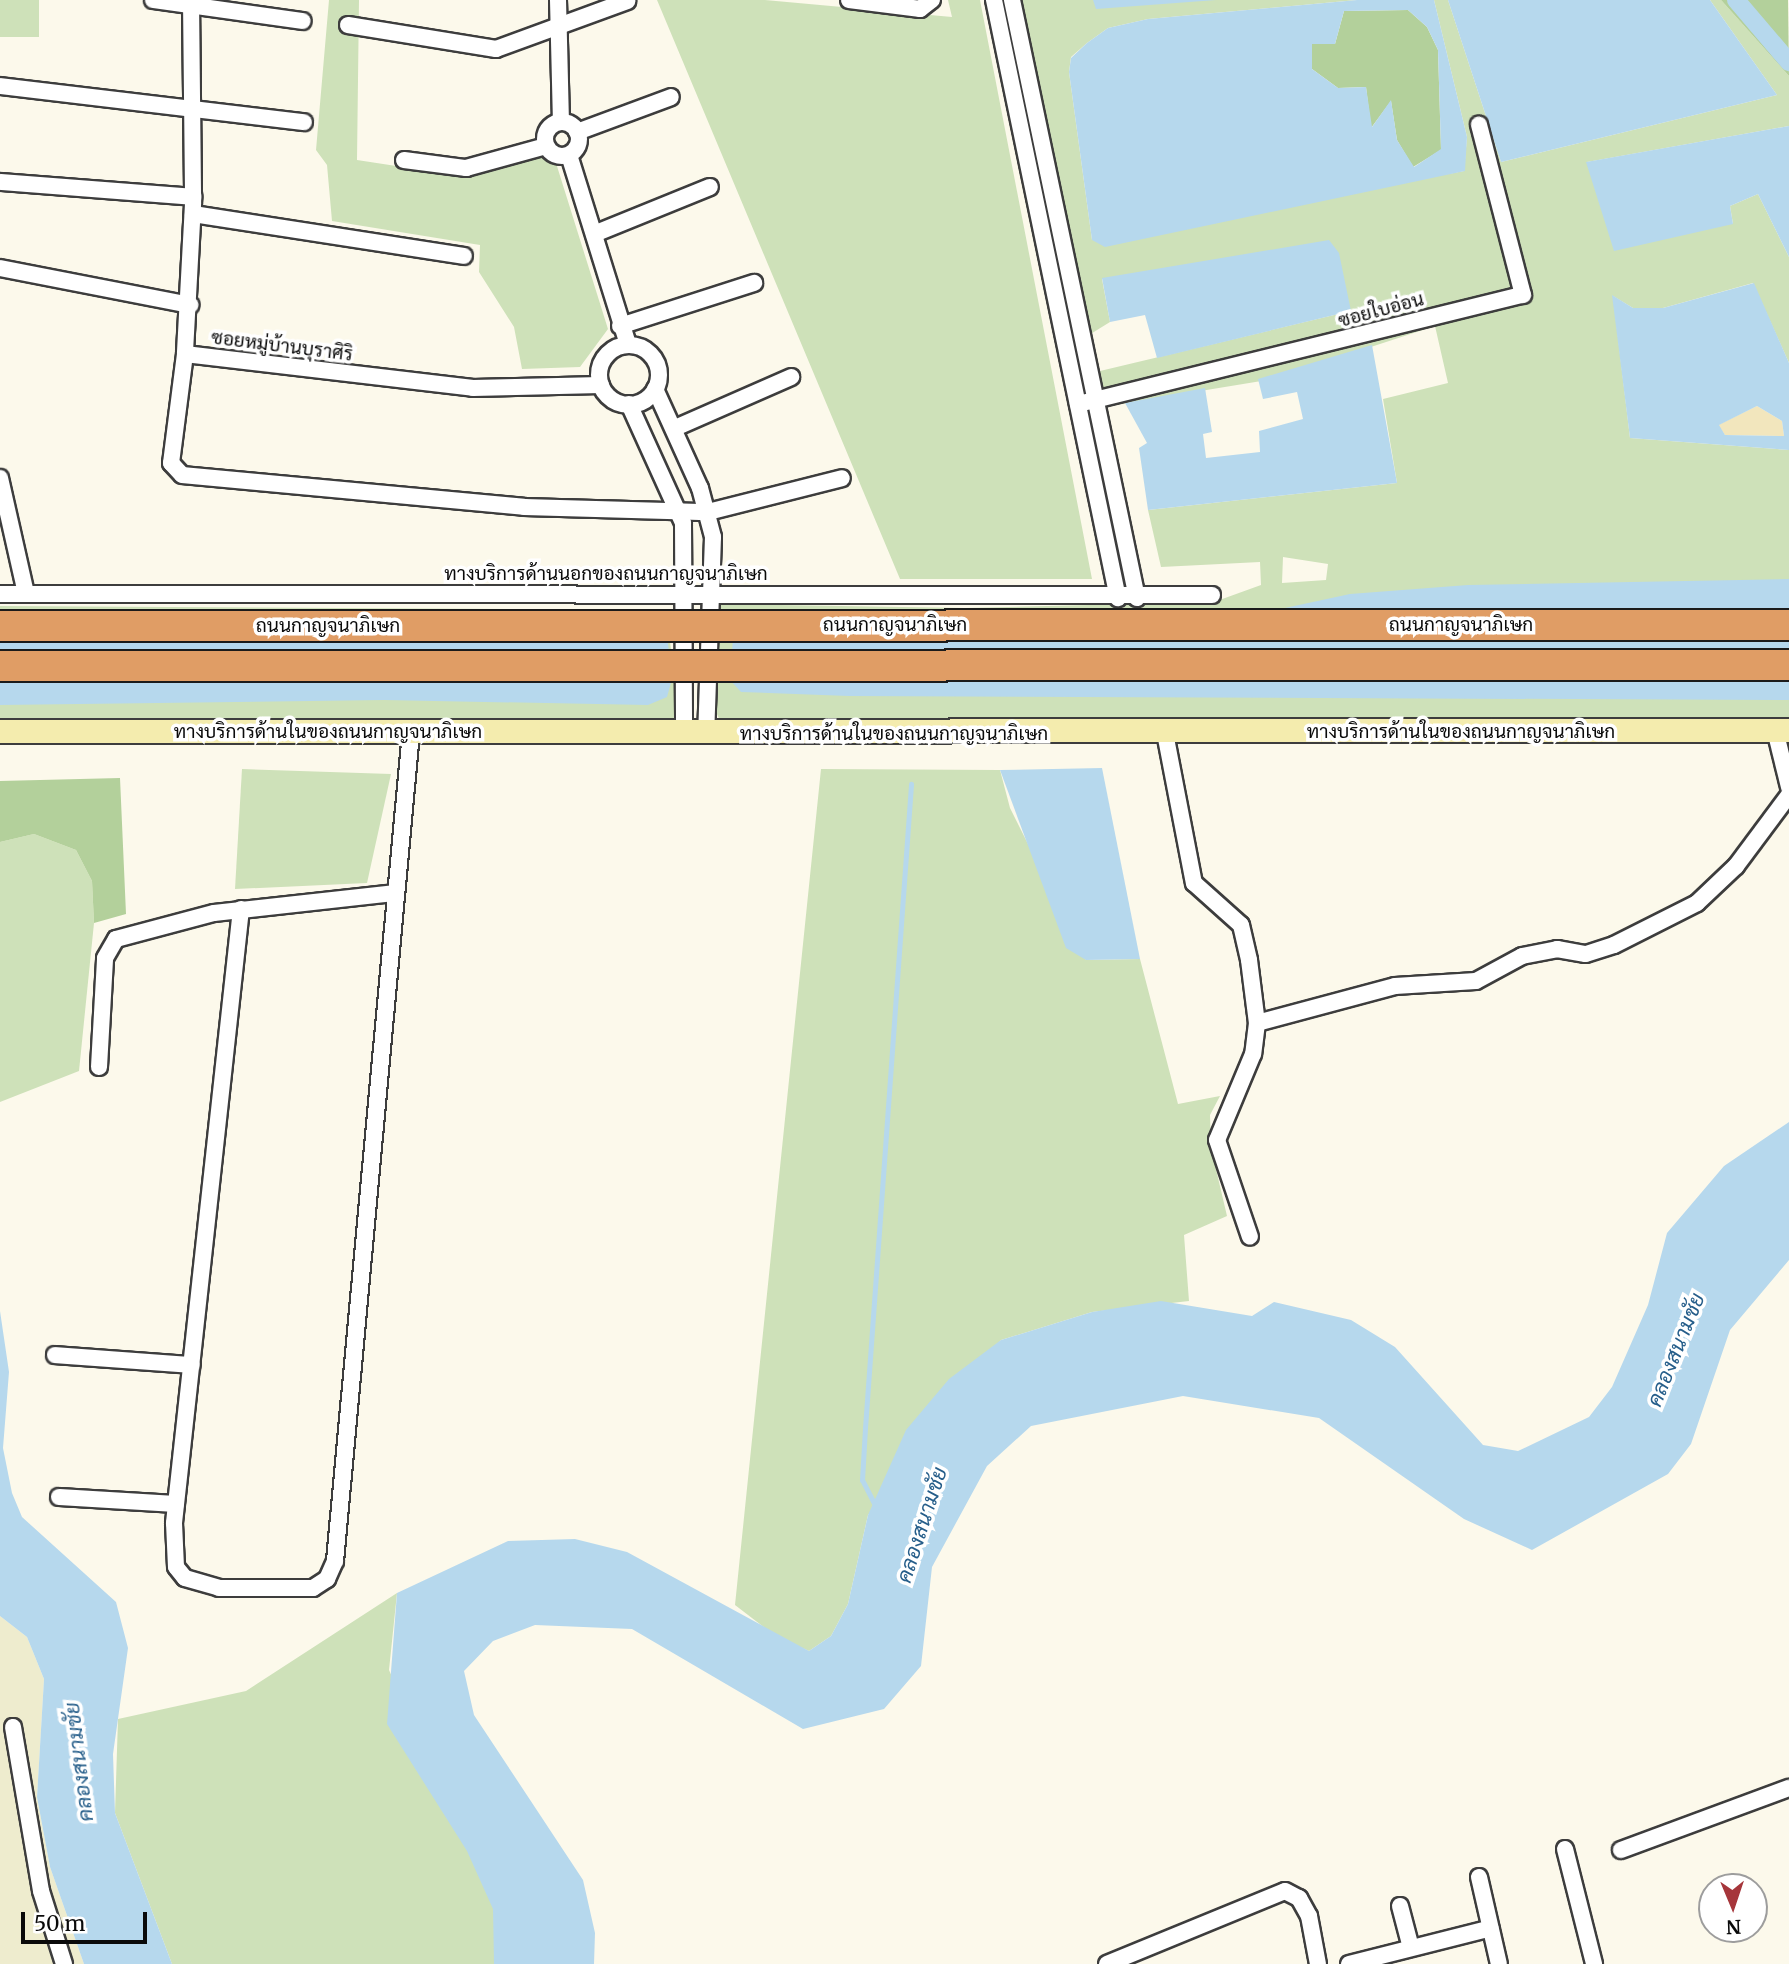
<!DOCTYPE html>
<html>
<head>
<meta charset="utf-8">
<style>
  body { margin:0 }
  #map { position:relative; width:1789px; height:1964px; overflow:hidden; background:#fcf9eb; font-family:Merriweather,Sarabun,serif }
  div>[style] { position:absolute }
  [style*='--x'] { left:calc(var(--x)*1px); top:calc(var(--y)*1px); width:calc(var(--w)*1px); rotate:calc(var(--a)*1deg) }
  .farmland>* { inset:0; background:#eeecce }
  .green>* { inset:0; background:#cee1b9; transform-origin:0 0 }
  .forest>* { inset:0; background:#b3d09b }
  .sand>* { inset:0; background:#f2e6bd }
  .water>* { inset:0; background:#b6d8ed }
  .stream>* { height:5px; margin:-2.5px; padding:0 2.5px; transform-origin:2.5px; border-radius:2.5px; background:#b6d8ed }
  .canal>* { height:18px; margin:-9px; padding:0 9px; transform-origin:9px; border-radius:9px; background:#b6d8ed }
  .roads { filter:drop-shadow(2px 0 #3d3d3d) drop-shadow(-2px 0 #3d3d3d) drop-shadow(0 2px #3d3d3d) drop-shadow(0 -2px #3d3d3d) }
  .minor>* { height:16px; margin:-8px; padding:0 8px; transform-origin:8px; border-radius:8px; background:#fff }
  .minor>.ring { margin:-8px; padding:0; box-sizing:content-box; background:none; border:16px solid #fff; border-radius:50% }
  .secondary>* { height:23px; margin:-11.5px; padding:0 11.5px; transform-origin:11.5px; border-radius:11.5px; background:#f4ecae }
  .bridges { filter:drop-shadow(2px 0 #1b1b1b) drop-shadow(-2px 0 #1b1b1b) drop-shadow(0 2px #1b1b1b) drop-shadow(0 -2px #1b1b1b) }
  .motorway-bridge>* { height:30px; margin:-15px; padding:0 15px; transform-origin:15px; border-radius:15px; background:#e09d65 }
  span { translate:-50% -50%; white-space:nowrap; text-align:center; line-height:1.15; -webkit-text-stroke:7px #fff; paint-order:stroke }
  .street-label { font-size:19px; color:#0a0a0a }
  .water-label { font-size:21px; color:#265e8a; font-style:italic }
  .north { position:absolute; left:1698px; top:1873px; width:70px; height:70px; box-sizing:border-box; background:#fff; border:2px solid #9d9d9d; border-radius:50%; rotate:178deg; font-size:19px; font-weight:700; line-height:28px; text-align:center; color:#0a0a0a }
  .north::after { content:''; display:block; margin:auto; width:24px; height:32px; background:#a6363b; clip-path:polygon(50% 0,100% 100%,50% 72%,0 100%) }
  .scale { position:absolute; left:21px; top:1912px; width:126px; height:32px; box-sizing:border-box; border:4px solid #0a0a0a; border-top:0; padding-left:9px; font-size:21px; line-height:24px; white-space:nowrap; color:#0a0a0a; -webkit-text-stroke:5px #fff; paint-order:stroke }
</style>
</head>
<body>
<div id="map">
  <div class="farmland">
    <div style="clip-path:polygon(0 1616px,27px 1637px,44px 1679px,37px 1797px,50px 1867px,84px 1964px,0 1964px)"></div>
  </div>
  <div class="green">
    <div style="left:0;top:0;width:39px;height:37px"></div>
    <div style="clip-path:polygon(329px 0,359px 0,357px 160px,455px 175px,541px 156px,556px 163px,608px 329px,580px 367px,522px 369px,514px 327px,479px 272px,480px 245px,332px 221px,327px 165px,316px 150px)"></div>
    <div style="clip-path:polygon(657px 0,765px 0,952px 17px,948px 0,980px 0,1092px 579px,900px 579px)"></div>
    <div style="clip-path:polygon(evenodd,1019px 0,1357px 0,1148px 19px,1108px 28px,1087px 43px,1071px 57px,1069px 72px,1092px 240px,1464px 171px,1467px 137px,1434px 0,1448px 0,1501px 162px,1777px 95px,1710px 0,1721px 0,1789px 76px,1789px 126px,1587px 162px,1733px 224px,1730px 206px,1758px 194px,1789px 257px,1789px 363px,1753px 283px,1663px 308px,1633px 308px,1613px 296px,1630px 438px,1789px 450px,1789px 722px,720px 721px,714px 707px,719px 604px,965px 608px,1214px 602px,1261px 585px,1260px 562px,1161px 567px,1148px 510px,1397px 483px,1383px 399px,1448px 383px,1435px 326px,1273px 379px,1103px 407px,1100px 371px,1351px 311px,1102px 279px,1110px 322px,1089px 335px,1019px 0,1283px 557px,1328px 564px,1326px 580px,1282px 583px,1283px 557px)"></div>
    <div style="clip-path:polygon(0 606px,667px 610px,677px 711px,674px 723px,0 722px)"></div>
    <div style="clip-path:polygon(242px 769px,391px 774px,367px 883px,235px 889px)"></div>
    <div style="clip-path:polygon(821px 769px,1000px 770px,1010px 808px,1086px 960px,1140px 959px,1178px 1104px,1220px 1096px,1210px 1115px,1211px 1148px,1227px 1216px,1184px 1235px,1189px 1301px,1092px 1312px,1001px 1340px,868px 1515px,848px 1604px,831px 1636px,809px 1651px,774px 1635px,735px 1605px)"></div>
    <div style="clip-path:polygon(34px 834px,76px 850px,92px 881px,94px 923px,79px 1071px,0 1102px,0 842px)"></div>
    <div style="clip-path:polygon(397px 1593px,389px 1670px,494px 1909px,494px 1964px,172px 1964px,115px 1813px,118px 1719px,246px 1691px)"></div>
  </div>
  <div class="forest">
    <div style="clip-path:polygon(1721px 0,1788px 0,1789px 76px)"></div>
    <div style="clip-path:polygon(1408px 10px,1427px 27px,1438px 50px,1441px 150px,1413px 167px,1397px 140px,1391px 101px,1371px 128px,1366px 87px,1338px 88px,1312px 69px,1312px 43px,1335px 44px,1344px 11px)"></div>
    <div style="clip-path:polygon(120px 778px,126px 914px,94px 923px,92px 881px,76px 850px,34px 834px,0 842px,0 781px)"></div>
  </div>
  <div class="sand">
    <div style="clip-path:polygon(1757px 406px,1782px 421px,1784px 436px,1725px 435px,1718px 425px)"></div>
  </div>
  <div class="water">
    <div style="clip-path:polygon(1093px 0,1216px 0,1096px 9px)"></div>
    <div style="clip-path:polygon(evenodd,1357px 0,1434px 0,1467px 137px,1465px 171px,1105px 247px,1092px 240px,1069px 72px,1071px 58px,1087px 43px,1108px 28px,1148px 19px,1357px 0,1408px 10px,1427px 27px,1438px 50px,1441px 149px,1414px 167px,1397px 140px,1391px 100px,1372px 127px,1366px 87px,1338px 88px,1312px 69px,1312px 44px,1335px 44px,1344px 11px,1408px 10px)"></div>
    <div style="clip-path:polygon(1448px 0,1710px 0,1777px 95px,1501px 162px)"></div>
    <div style="clip-path:polygon(1789px 126px,1789px 257px,1758px 194px,1730px 206px,1733px 224px,1614px 251px,1586px 162px)"></div>
    <div style="clip-path:polygon(1329px 240px,1339px 253px,1351px 311px,1157px 358px,1145px 315px,1110px 322px,1102px 278px)"></div>
    <div style="clip-path:polygon(evenodd,1754px 283px,1789px 363px,1789px 450px,1630px 438px,1612px 295px,1633px 308px,1663px 308px,1754px 283px,1757px 406px,1782px 421px,1784px 436px,1725px 435px,1719px 425px,1757px 406px)"></div>
    <div style="clip-path:polygon(1372px 345px,1397px 483px,1148px 510px,1139px 448px,1147px 443px,1125px 403px,1205px 388px,1212px 432px,1203px 434px,1206px 458px,1260px 452px,1259px 431px,1303px 419px,1297px 392px,1263px 399px,1258px 379px)"></div>
    <div style="clip-path:polygon(1789px 579px,1789px 700px,849px 696px,741px 692px,730px 680px,735px 610px,1248px 616px,1350px 594px,1468px 585px)"></div>
    <div style="clip-path:polygon(647px 616px,668px 643px,672px 679px,667px 697px,648px 705px,384px 700px,0 705px,0 618px)"></div>
    <div style="clip-path:polygon(1102px 768px,1140px 959px,1086px 960px,1066px 948px,1000px 770px)"></div>
    <div style="clip-path:polygon(1789px 1122px,1789px 1260px,1730px 1330px,1691px 1444px,1668px 1474px,1532px 1550px,1464px 1519px,1319px 1418px,1183px 1396px,1031px 1426px,987px 1466px,932px 1567px,921px 1666px,884px 1709px,803px 1729px,632px 1629px,535px 1625px,493px 1641px,464px 1671px,474px 1715px,583px 1880px,595px 1933px,594px 1964px,494px 1964px,493px 1909px,467px 1851px,387px 1724px,397px 1593px,508px 1541px,575px 1539px,627px 1552px,809px 1651px,831px 1636px,848px 1604px,868px 1515px,906px 1430px,949px 1379px,1001px 1340px,1092px 1312px,1161px 1301px,1252px 1316px,1274px 1302px,1351px 1320px,1395px 1347px,1483px 1445px,1518px 1451px,1589px 1417px,1612px 1387px,1648px 1305px,1667px 1233px,1724px 1166px)"></div>
    <div style="clip-path:polygon(0 1311px,9px 1372px,3px 1448px,12px 1493px,22px 1517px,116px 1602px,128px 1648px,113px 1754px,115px 1813px,172px 1964px,84px 1964px,50px 1867px,37px 1797px,44px 1679px,27px 1637px,0 1616px)"></div>
  </div>
  <div class="stream">
    <div style="--x:876;--y:1507;--w:30;--a:-117"></div>
    <div style="--x:862;--y:1480;--w:52;--a:-86.7"></div>
    <div style="--x:865;--y:1428;--w:646;--a:-85.91"></div>
  </div>
  <div class="canal">
    <div style="--x:1736;--y:0;--w:82;--a:49.5"></div>
  </div>
  <div class="roads">
    <div class="minor">
      <div style="--x:153;--y:0;--w:151;--a:8"></div>
      <div style="--x:191;--y:0;--w:204;--a:89.4"></div>
      <div style="--x:193;--y:204;--w:150;--a:93.1"></div>
      <div style="--x:185;--y:354;--w:290;--a:6.7"></div>
      <div style="--x:473;--y:388;--w:128;--a:-1.3"></div>
      <div style="--x:558;--y:0;--w:122;--a:88.6"></div>
      <div style="--x:849;--y:0;--w:72;--a:7.2"></div>
      <div style="--x:920;--y:9;--w:15;--a:-37"></div>
      <div style="--x:994;--y:0;--w:611;--a:78.29"></div>
      <div style="--x:1012;--y:0;--w:611;--a:78.19"></div>
      <div style="--x:348;--y:25;--w:150;--a:9.2"></div>
      <div style="--x:496;--y:49;--w:140;--a:-20.1"></div>
      <div style="--x:0;--y:86;--w:306;--a:6.8"></div>
      <div class="ring" style="left:545px;top:122px;width:18px;height:18px"></div>
      <div style="--x:577;--y:132;--w:100;--a:-20.4"></div>
      <div style="--x:569;--y:155;--w:199;--a:72.7"></div>
      <div style="--x:404;--y:160;--w:63;--a:7.4"></div>
      <div style="--x:466;--y:168;--w:83;--a:-15.4"></div>
      <div style="--x:0;--y:182;--w:194;--a:4.4"></div>
      <div style="--x:193;--y:214;--w:274;--a:8.8"></div>
      <div style="--x:594;--y:234;--w:125;--a:-22.1"></div>
      <div style="--x:0;--y:268;--w:194;--a:11"></div>
      <div style="--x:620;--y:326;--w:141;--a:-17.8"></div>
      <div class="ring" style="left:599px;top:345px;width:44px;height:44px"></div>
      <div style="--x:185;--y:354;--w:110;--a:97.3"></div>
      <div style="--x:171;--y:463;--w:16;--a:47"></div>
      <div style="--x:182;--y:475;--w:343;--a:5.3"></div>
      <div style="--x:524;--y:507;--w:184;--a:1.6"></div>
      <div style="--x:708;--y:512;--w:138;--a:-14.2"></div>
      <div style="--x:655;--y:389;--w:109;--a:65.6"></div>
      <div style="--x:700;--y:488;--w:51;--a:75.1"></div>
      <div style="--x:713;--y:537;--w:197;--a:92"></div>
      <div style="--x:629;--y:404;--w:131;--a:65.6"></div>
      <div style="--x:683;--y:523;--w:211;--a:89.7"></div>
      <div style="--x:1078;--y:404;--w:458;--a:-13.8"></div>
      <div style="--x:1523;--y:295;--w:176;--a:-104.5"></div>
      <div style="--x:675;--y:428;--w:127;--a:-23.7"></div>
      <div style="--x:0;--y:478;--w:118;--a:77.3"></div>
      <div style="--x:0;--y:594;--w:1212;--a:0.05"></div>
      <div style="--x:1775;--y:730;--w:59;--a:76.2"></div>
      <div style="--x:1165;--y:733;--w:153;--a:79.1"></div>
      <div style="--x:1194;--y:883;--w:63;--a:41.8"></div>
      <div style="--x:1241;--y:925;--w:36;--a:77"></div>
      <div style="--x:1249;--y:960;--w:64;--a:82.8"></div>
      <div style="--x:1257;--y:1023;--w:31;--a:97"></div>
      <div style="--x:1253;--y:1054;--w:93;--a:112.7"></div>
      <div style="--x:1217;--y:1140;--w:102;--a:71.2"></div>
      <div style="--x:241;--y:909;--w:618;--a:96.23"></div>
      <div style="--x:174;--y:1523;--w:44;--a:87.4"></div>
      <div style="--x:176;--y:1567;--w:14;--a:51"></div>
      <div style="--x:185;--y:1578;--w:35;--a:16"></div>
      <div style="--x:219;--y:1588;--w:94;--a:0"></div>
      <div style="--x:313;--y:1588;--w:17;--a:-33"></div>
      <div style="--x:327;--y:1579;--w:20;--a:-66"></div>
      <div style="--x:335;--y:1561;--w:832;--a:-84.76"></div>
      <div style="--x:1257;--y:1023;--w:143;--a:-15"></div>
      <div style="--x:1395;--y:986;--w:81;--a:-3.5"></div>
      <div style="--x:1476;--y:981;--w:52;--a:-28.5"></div>
      <div style="--x:1522;--y:956;--w:36;--a:-11"></div>
      <div style="--x:1557;--y:949;--w:29;--a:10"></div>
      <div style="--x:1586;--y:954;--w:29;--a:-18"></div>
      <div style="--x:1614;--y:945;--w:93;--a:-26.8"></div>
      <div style="--x:1697;--y:903;--w:54;--a:-43.5"></div>
      <div style="--x:1736;--y:866;--w:89;--a:-53.3"></div>
      <div style="--x:99;--y:1067;--w:109;--a:-86.8"></div>
      <div style="--x:105;--y:958;--w:22;--a:-60"></div>
      <div style="--x:116;--y:939;--w:101;--a:-14.9"></div>
      <div style="--x:214;--y:913;--w:183;--a:-6.3"></div>
      <div style="--x:55;--y:1355;--w:137;--a:4.2"></div>
      <div style="--x:59;--y:1497;--w:117;--a:3.4"></div>
      <div style="--x:13;--y:1727;--w:166;--a:80.3"></div>
      <div style="--x:41;--y:1891;--w:77;--a:72.5"></div>
      <div style="--x:1565;--y:1849;--w:119;--a:75.8"></div>
      <div style="--x:1621;--y:1850;--w:179;--a:-20.3"></div>
      <div style="--x:1479;--y:1877;--w:89;--a:77.1"></div>
      <div style="--x:1400;--y:1906;--w:43;--a:75.3"></div>
      <div style="--x:1107;--y:1964;--w:192;--a:-22.3"></div>
      <div style="--x:1285;--y:1891;--w:16;--a:27"></div>
      <div style="--x:1299;--y:1898;--w:21;--a:61"></div>
      <div style="--x:1309;--y:1916;--w:49;--a:79.4"></div>
      <div style="--x:1349;--y:1964;--w:146;--a:-14.2"></div>
    </div>
    <div class="secondary">
      <div style="--x:0;--y:731;--w:1789;--a:-0.03"></div>
    </div>
  </div>
  <div class="bridges">
    <div class="motorway-bridge">
      <div style="--x:0;--y:626;--w:1789;--a:-0.03"></div>
      <div style="--x:0;--y:666;--w:1789;--a:-0.03"></div>
    </div>
  </div>
  <div class="street-label">
    <span style="left:1381px;top:310px;rotate:-15deg">ซอยใบอ่อน</span>
    <span style="left:282px;top:346px;rotate:7deg">ซอยหมู่บ้านบุราศิริ</span>
    <span style="left:606px;top:574px">ทางบริการด้านนอกของถนนกาญจนาภิเษก</span>
    <span style="left:895px;top:625px">ถนนกาญจนาภิเษก</span>
    <span style="left:1461px;top:625px">ถนนกาญจนาภิเษก</span>
    <span style="left:328px;top:626px">ถนนกาญจนาภิเษก</span>
    <span style="left:328px;top:732px">ทางบริการด้านในของถนนกาญจนาภิเษก</span>
    <span style="left:1461px;top:732px">ทางบริการด้านในของถนนกาญจนาภิเษก</span>
    <span style="left:894px;top:734px">ทางบริการด้านในของถนนกาญจนาภิเษก</span>
  </div>
  <div class="water-label">
    <span style="left:1676px;top:1350px;rotate:-68deg">คลองสนามชัย</span>
    <span style="left:922px;top:1525px;rotate:-72deg">คลองสนามชัย</span>
    <span style="left:79px;top:1762px;rotate:-97deg">คลองสนามชัย</span>
  </div>
  <div class="north">N</div>
  <div class="scale">50 m</div>
</div>
</body>
</html>
